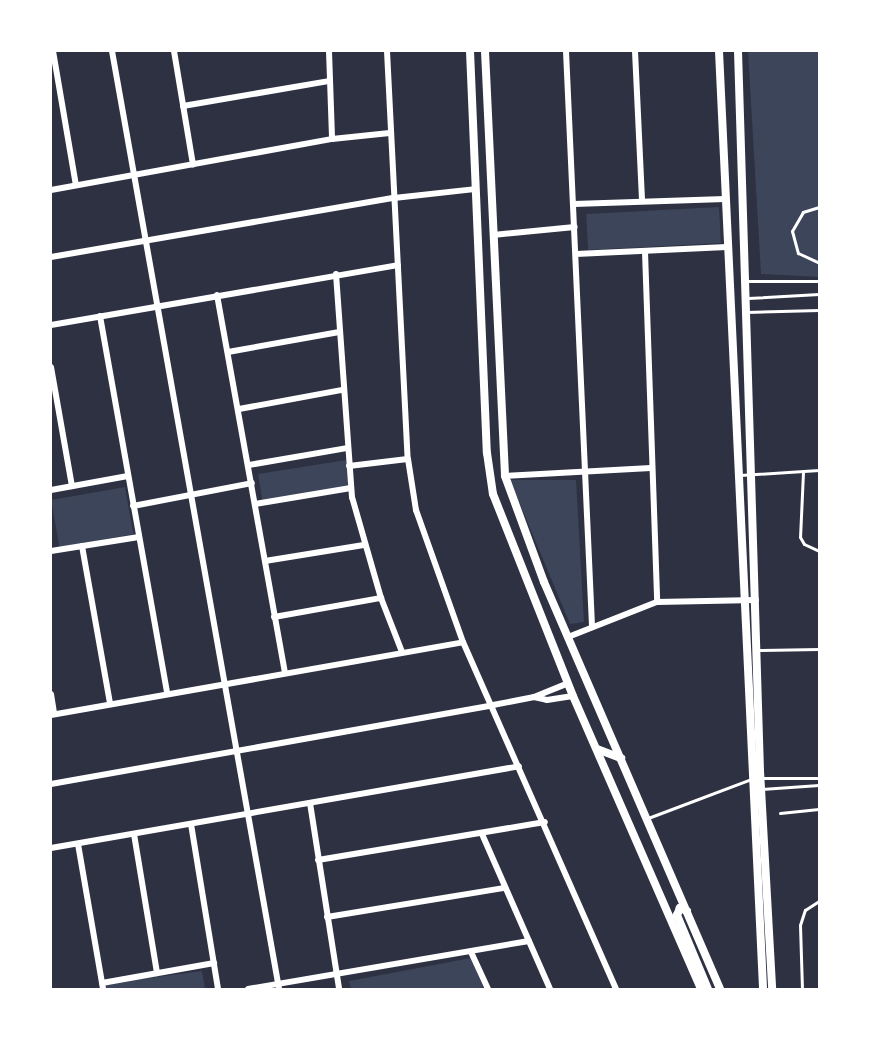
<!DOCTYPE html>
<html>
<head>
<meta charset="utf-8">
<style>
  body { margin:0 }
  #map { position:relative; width:870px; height:1040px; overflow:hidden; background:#2d3142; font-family:Lora,serif }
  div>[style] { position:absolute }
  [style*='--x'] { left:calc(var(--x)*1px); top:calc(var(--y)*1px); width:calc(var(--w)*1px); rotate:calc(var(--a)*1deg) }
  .green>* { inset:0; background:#3c4559; transform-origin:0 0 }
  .service>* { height:3px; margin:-1.5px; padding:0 1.5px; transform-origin:1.5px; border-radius:1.5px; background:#fff }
  .minor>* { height:6px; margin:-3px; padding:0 3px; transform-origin:3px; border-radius:3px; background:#fff }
  .tertiary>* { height:8px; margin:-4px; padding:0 4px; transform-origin:4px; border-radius:4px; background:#fff }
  span { translate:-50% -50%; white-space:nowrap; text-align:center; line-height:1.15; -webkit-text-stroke:6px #fff; paint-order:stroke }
  .frame { position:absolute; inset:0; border:52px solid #fff; pointer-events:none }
</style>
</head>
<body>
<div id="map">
  <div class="green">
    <div style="clip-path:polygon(748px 51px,819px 51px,819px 277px,761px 274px)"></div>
    <div style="left:719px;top:207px;width:36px;height:133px;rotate:87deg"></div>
    <div style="left:346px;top:460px;width:32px;height:89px;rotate:81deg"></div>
    <div style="clip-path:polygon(510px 480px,576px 480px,584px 622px,570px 624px)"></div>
    <div style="left:125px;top:487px;width:48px;height:75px;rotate:80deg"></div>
    <div style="clip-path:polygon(471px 958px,484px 989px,351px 989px,349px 981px)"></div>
    <div style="clip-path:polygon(202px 971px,205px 989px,105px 989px,104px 984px)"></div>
  </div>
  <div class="service">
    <div style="--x:819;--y:207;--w:17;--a:163"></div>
    <div style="--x:803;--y:212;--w:22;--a:120"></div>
    <div style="--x:792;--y:231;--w:23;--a:75"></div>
    <div style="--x:798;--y:253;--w:23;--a:25"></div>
    <div style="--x:747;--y:281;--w:72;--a:0"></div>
    <div style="--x:748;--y:298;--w:71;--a:-3.2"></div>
    <div style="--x:746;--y:312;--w:73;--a:-1.6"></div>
    <div style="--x:803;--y:472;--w:65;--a:92.6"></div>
    <div style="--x:800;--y:537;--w:8;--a:60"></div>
    <div style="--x:804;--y:544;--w:17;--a:25"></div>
    <div style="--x:740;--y:475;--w:79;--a:-3.6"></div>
    <div style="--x:758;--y:650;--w:61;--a:-0.9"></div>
    <div style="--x:761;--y:778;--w:58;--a:0"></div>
    <div style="--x:761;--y:789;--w:58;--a:-3.9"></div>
    <div style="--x:780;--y:813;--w:39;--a:-6"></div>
    <div style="--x:648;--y:818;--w:110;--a:-20.7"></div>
    <div style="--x:802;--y:989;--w:64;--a:-91.8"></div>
    <div style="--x:800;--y:925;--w:16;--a:-72"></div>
    <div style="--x:805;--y:910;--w:17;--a:-33"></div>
  </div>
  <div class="minor">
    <div style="--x:53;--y:51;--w:136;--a:80.3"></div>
    <div style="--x:112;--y:51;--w:953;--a:79.9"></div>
    <div style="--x:174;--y:51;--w:115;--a:80.5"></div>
    <div style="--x:329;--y:51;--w:88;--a:88"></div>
    <div style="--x:387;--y:51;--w:409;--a:87.1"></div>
    <div style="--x:408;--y:459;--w:52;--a:81.1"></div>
    <div style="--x:416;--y:510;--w:140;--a:70.4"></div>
    <div style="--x:463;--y:642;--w:379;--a:66.2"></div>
    <div style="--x:566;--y:51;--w:576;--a:87.41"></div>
    <div style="--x:635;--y:51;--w:150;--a:87.3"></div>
    <div style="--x:183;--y:106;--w:149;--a:-9.7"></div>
    <div style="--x:51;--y:190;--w:286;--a:-10.3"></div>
    <div style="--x:332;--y:139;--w:58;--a:-5.9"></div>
    <div style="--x:574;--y:204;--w:151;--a:-1.9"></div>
    <div style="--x:493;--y:235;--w:82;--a:-5.6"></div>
    <div style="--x:645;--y:252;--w:350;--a:88"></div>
    <div style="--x:576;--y:254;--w:151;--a:-2.7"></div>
    <div style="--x:51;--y:257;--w:348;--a:-9.8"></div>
    <div style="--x:394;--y:198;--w:81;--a:-6.3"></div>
    <div style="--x:336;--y:274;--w:224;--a:85.9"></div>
    <div style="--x:352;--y:497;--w:105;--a:74"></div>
    <div style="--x:381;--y:598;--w:58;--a:68.7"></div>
    <div style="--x:217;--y:295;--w:384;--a:79.8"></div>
    <div style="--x:100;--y:316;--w:384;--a:79.9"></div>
    <div style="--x:51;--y:325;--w:352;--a:-9.8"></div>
    <div style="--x:228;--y:352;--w:113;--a:-10.2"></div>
    <div style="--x:51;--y:367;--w:121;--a:80"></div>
    <div style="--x:239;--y:409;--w:105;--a:-10.5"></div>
    <div style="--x:249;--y:465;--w:99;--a:-9.8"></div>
    <div style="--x:349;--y:466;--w:59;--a:-6.8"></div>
    <div style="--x:505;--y:476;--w:146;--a:-3.1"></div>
    <div style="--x:51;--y:490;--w:78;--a:-10.3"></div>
    <div style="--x:255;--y:504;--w:97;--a:-9.5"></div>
    <div style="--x:133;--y:506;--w:121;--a:-10.9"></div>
    <div style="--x:82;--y:546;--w:159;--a:79.9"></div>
    <div style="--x:51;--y:551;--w:89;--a:-9"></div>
    <div style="--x:265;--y:561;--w:100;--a:-9.2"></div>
    <div style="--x:274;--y:617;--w:109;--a:-10.1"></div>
    <div style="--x:568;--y:637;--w:96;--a:-21.5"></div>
    <div style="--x:657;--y:602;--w:99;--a:-1.2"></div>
    <div style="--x:51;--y:694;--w:20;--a:81"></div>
    <div style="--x:534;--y:697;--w:13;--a:13"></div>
    <div style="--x:547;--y:700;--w:26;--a:-9"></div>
    <div style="--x:51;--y:715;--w:418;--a:-10"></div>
    <div style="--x:51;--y:784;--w:449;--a:-10.1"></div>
    <div style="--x:493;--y:705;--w:42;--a:-11"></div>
    <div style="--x:534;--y:697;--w:37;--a:-22"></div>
    <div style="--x:310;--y:803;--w:188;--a:81.1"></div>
    <div style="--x:191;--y:824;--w:167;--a:80.7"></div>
    <div style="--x:134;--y:834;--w:141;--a:80.6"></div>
    <div style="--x:482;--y:834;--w:169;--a:66.3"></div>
    <div style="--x:78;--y:844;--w:147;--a:80.2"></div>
    <div style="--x:51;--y:848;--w:475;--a:-9.9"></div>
    <div style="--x:318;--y:860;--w:230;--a:-9.5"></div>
    <div style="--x:327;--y:917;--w:180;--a:-9.3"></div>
    <div style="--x:471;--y:952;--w:41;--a:65.3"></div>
    <div style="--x:102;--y:983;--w:114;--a:-10.1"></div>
    <div style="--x:248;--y:989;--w:285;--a:-9.7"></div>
  </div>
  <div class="tertiary">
    <div style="--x:470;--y:51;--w:402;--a:87.6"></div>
    <div style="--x:487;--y:453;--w:41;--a:81.7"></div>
    <div style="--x:493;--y:494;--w:217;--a:68.4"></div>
    <div style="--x:573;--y:696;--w:320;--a:66.4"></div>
    <div style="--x:485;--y:51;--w:425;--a:87.3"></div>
    <div style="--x:505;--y:476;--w:113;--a:69.8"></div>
    <div style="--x:544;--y:582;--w:443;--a:66.6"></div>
    <div style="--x:719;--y:51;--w:939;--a:87.31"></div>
    <div style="--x:738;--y:51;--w:720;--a:88.25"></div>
    <div style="--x:760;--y:771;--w:218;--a:86.8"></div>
    <div style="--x:597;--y:749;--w:26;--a:21"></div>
    <div style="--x:687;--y:911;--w:8;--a:-157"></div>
    <div style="--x:680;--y:908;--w:8;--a:113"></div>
    <div style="--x:677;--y:915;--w:80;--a:67.3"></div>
  </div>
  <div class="frame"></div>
</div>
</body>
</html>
